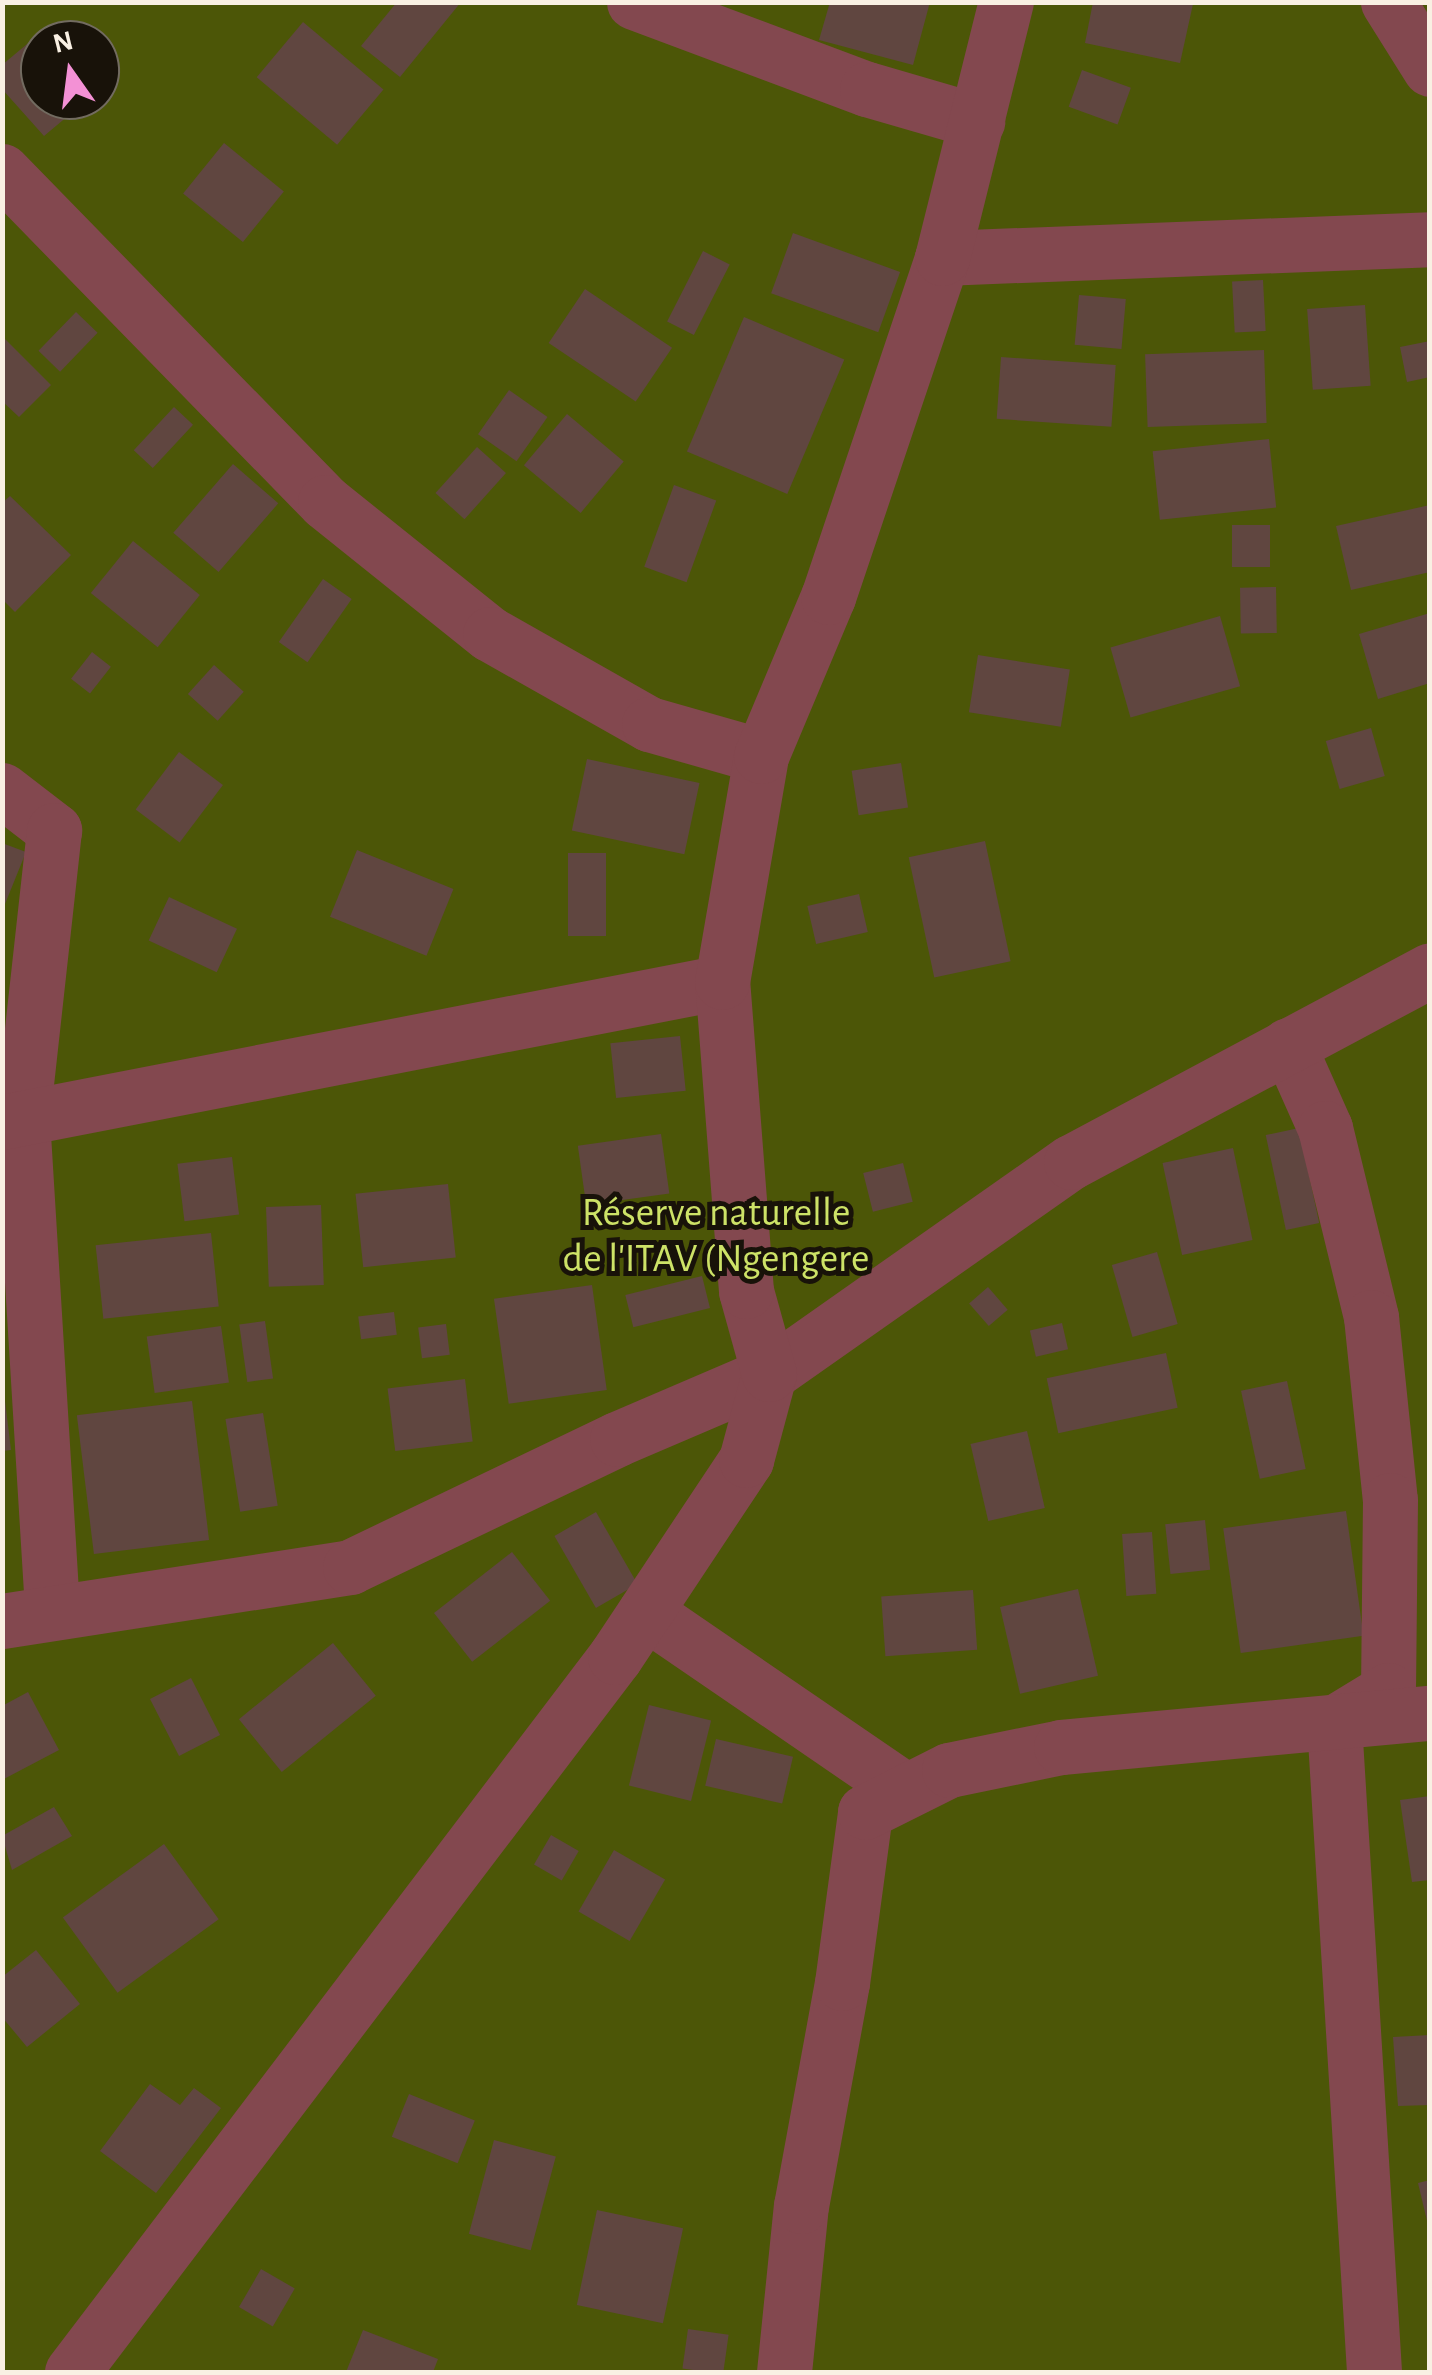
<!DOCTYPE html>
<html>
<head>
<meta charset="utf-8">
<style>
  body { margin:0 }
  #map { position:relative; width:1432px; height:2375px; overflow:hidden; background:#362814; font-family:"Alegreya Sans",sans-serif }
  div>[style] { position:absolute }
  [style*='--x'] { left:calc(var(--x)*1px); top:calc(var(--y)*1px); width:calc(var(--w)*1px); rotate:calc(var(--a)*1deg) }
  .green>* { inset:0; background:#4c5607 }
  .building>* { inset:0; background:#604640; transform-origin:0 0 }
  .minor>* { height:55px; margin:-27.5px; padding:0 27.5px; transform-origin:27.5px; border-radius:27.5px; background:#83484f }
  span { translate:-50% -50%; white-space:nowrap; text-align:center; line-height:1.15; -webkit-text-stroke:10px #181209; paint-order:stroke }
  .park-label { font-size:40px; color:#cde267 }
  .frame { position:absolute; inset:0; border:5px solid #f9f0e3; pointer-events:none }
  .north { position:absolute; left:20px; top:20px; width:100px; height:100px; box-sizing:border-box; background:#181209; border:2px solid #726b60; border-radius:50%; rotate:346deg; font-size:28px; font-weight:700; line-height:40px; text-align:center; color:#f9f0e3 }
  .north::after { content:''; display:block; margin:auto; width:35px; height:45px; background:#f391d5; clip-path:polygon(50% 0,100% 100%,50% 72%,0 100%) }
</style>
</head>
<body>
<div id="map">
  <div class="green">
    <div style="clip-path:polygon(evenodd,3px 3px,1429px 3px,1429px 2372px,3px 2372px,3px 3px,40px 40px,100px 40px,100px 100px,40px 100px,40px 40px)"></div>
  </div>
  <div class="building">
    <div style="clip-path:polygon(397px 2px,461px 2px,400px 77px,361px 46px)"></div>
    <div style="clip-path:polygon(830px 2px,930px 2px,913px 65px,819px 40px)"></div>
    <div style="clip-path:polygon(1093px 2px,1193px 4px,1180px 63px,1085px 43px)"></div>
    <div style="left:303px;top:22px;width:105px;height:72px;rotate:40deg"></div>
    <div style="clip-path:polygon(45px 29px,55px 40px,40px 40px,40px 100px,87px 100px,44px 136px,2px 89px,2px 65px)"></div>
    <div style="left:1082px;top:70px;width:52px;height:39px;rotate:20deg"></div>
    <div style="left:224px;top:143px;width:77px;height:65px;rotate:39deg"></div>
    <div style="left:793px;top:233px;width:114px;height:64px;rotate:20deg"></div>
    <div style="left:703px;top:251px;width:30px;height:79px;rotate:27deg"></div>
    <div style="left:1263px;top:280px;width:51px;height:31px;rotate:87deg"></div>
    <div style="left:585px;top:289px;width:105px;height:65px;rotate:34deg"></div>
    <div style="left:1079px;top:295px;width:47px;height:50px;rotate:5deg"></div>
    <div style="left:1365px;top:305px;width:81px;height:58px;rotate:86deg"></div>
    <div style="left:76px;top:312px;width:30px;height:54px;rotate:44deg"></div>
    <div style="left:744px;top:317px;width:109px;height:146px;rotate:23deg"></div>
    <div style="clip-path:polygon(2px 336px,51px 385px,19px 417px,2px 401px)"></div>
    <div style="clip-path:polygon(1430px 341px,1430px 377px,1407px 382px,1400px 347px)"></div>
    <div style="left:1264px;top:350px;width:73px;height:119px;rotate:88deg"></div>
    <div style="left:1001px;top:357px;width:115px;height:62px;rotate:4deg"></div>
    <div style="left:509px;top:390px;width:47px;height:54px;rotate:35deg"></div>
    <div style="left:174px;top:407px;width:26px;height:59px;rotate:43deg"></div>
    <div style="left:567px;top:414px;width:74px;height:67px;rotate:40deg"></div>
    <div style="left:1269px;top:439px;width:69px;height:117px;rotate:84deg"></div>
    <div style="left:477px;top:447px;width:39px;height:62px;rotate:42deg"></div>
    <div style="left:233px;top:464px;width:60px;height:91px;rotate:41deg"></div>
    <div style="left:674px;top:485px;width:45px;height:87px;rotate:20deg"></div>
    <div style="clip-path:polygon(10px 496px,71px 555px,15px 612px,2px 599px,2px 503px)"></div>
    <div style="clip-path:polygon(1430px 505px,1430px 572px,1351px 590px,1336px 526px)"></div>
    <div style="left:1270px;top:525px;width:42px;height:38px;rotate:90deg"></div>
    <div style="left:133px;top:541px;width:86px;height:67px;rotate:39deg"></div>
    <div style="left:323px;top:579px;width:35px;height:77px;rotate:35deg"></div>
    <div style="left:1276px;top:587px;width:46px;height:36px;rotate:89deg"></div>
    <div style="clip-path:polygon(1430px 613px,1430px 683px,1378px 699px,1359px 634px)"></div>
    <div style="left:1220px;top:616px;width:73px;height:114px;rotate:74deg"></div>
    <div style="left:92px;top:652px;width:24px;height:34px;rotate:38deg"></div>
    <div style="left:978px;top:655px;width:93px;height:58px;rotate:9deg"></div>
    <div style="left:214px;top:665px;width:40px;height:39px;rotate:42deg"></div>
    <div style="left:1371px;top:728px;width:50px;height:47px;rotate:74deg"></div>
    <div style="left:179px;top:752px;width:55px;height:72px;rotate:37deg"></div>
    <div style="left:587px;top:759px;width:115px;height:73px;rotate:12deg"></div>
    <div style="left:901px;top:763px;width:45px;height:50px;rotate:81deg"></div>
    <div style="left:985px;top:841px;width:123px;height:78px;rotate:78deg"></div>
    <div style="clip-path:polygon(2px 843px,26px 852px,5px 904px,2px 902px)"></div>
    <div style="left:357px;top:850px;width:104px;height:72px;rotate:22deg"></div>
    <div style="left:568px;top:853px;width:38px;height:83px"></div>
    <div style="left:859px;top:894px;width:39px;height:53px;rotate:77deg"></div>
    <div style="left:169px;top:897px;width:75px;height:48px;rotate:25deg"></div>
    <div style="left:680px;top:1036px;width:55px;height:70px;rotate:84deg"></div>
    <div style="left:1299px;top:1128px;width:97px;height:34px;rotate:78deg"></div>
    <div style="left:661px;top:1134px;width:60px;height:84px;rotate:82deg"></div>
    <div style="left:1233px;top:1148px;width:94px;height:72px;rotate:78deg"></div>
    <div style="left:232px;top:1157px;width:58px;height:55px;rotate:83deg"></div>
    <div style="left:903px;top:1163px;width:40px;height:41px;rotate:76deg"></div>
    <div style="left:448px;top:1184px;width:74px;height:93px;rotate:84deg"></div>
    <div style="left:321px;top:1205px;width:80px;height:55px;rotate:88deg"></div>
    <div style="left:211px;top:1233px;width:74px;height:116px;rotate:84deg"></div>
    <div style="left:1157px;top:1252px;width:75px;height:47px;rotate:74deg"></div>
    <div style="left:702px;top:1276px;width:33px;height:79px;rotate:76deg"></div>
    <div style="left:592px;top:1285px;width:106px;height:99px;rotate:82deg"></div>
    <div style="left:988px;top:1287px;width:30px;height:25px;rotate:49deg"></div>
    <div style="left:394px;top:1312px;width:23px;height:36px;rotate:83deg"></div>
    <div style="left:265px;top:1321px;width:58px;height:26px;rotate:82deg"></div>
    <div style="left:1062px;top:1323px;width:27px;height:33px;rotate:77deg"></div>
    <div style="left:446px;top:1324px;width:31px;height:28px;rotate:83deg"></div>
    <div style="left:221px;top:1326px;width:57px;height:75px;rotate:82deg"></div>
    <div style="left:1166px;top:1353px;width:56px;height:122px;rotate:78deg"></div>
    <div style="left:465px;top:1379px;width:63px;height:78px;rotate:83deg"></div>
    <div style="left:1287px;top:1381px;width:90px;height:47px;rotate:78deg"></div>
    <div style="clip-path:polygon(5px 1401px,11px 1450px,2px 1451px,2px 1402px)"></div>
    <div style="left:192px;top:1401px;width:140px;height:116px;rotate:83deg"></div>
    <div style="left:263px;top:1413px;width:94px;height:38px;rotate:81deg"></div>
    <div style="left:1027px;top:1431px;width:79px;height:58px;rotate:77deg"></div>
    <div style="left:1346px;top:1511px;width:126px;height:124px;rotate:82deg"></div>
    <div style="left:596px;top:1512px;width:83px;height:48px;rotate:60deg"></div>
    <div style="left:1205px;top:1520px;width:50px;height:40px;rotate:84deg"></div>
    <div style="left:1152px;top:1532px;width:62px;height:30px;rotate:86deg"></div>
    <div style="left:512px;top:1552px;width:62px;height:99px;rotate:52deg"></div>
    <div style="left:1078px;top:1589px;width:89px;height:80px;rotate:77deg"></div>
    <div style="left:973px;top:1590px;width:60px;height:92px;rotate:86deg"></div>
    <div style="left:333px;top:1643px;width:68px;height:121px;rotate:51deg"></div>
    <div style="left:191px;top:1678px;width:64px;height:46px;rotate:63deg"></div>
    <div style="clip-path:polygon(28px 1692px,59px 1750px,2px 1780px,2px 1706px)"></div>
    <div style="left:649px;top:1705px;width:64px;height:83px;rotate:14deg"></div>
    <div style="left:716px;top:1739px;width:79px;height:48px;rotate:13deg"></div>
    <div style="clip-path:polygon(1430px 1796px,1430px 1880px,1412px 1882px,1400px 1800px)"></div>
    <div style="clip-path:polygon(54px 1807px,72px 1836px,12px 1870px,2px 1836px)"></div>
    <div style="left:551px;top:1835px;width:32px;height:34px;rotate:30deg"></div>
    <div style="left:164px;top:1844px;width:93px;height:125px;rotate:54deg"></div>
    <div style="left:614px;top:1850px;width:59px;height:71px;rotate:30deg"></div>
    <div style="clip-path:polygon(36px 1950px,80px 2004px,27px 2047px,2px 2017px,2px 1977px)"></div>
    <div style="clip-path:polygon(1430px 2035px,1430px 2105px,1398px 2106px,1393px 2037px)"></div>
    <div style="clip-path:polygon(150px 2084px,180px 2105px,194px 2088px,221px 2108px,156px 2193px,100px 2151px)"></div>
    <div style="left:409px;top:2094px;width:71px;height:46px;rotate:22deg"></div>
    <div style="left:494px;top:2140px;width:64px;height:97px;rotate:15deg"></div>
    <div style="clip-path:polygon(1430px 2180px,1430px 2224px,1428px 2225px,1418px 2183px)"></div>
    <div style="left:597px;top:2210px;width:88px;height:97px;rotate:12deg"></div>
    <div style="left:261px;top:2269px;width:39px;height:44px;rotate:30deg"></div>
    <div style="left:688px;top:2329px;width:41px;height:40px;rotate:8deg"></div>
    <div style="clip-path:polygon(363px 2330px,438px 2359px,433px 2372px,346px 2372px)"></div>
  </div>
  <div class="minor">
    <div style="--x:634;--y:2;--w:249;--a:20.5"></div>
    <div style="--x:867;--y:89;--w:115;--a:16.2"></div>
    <div style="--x:1388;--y:2;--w:79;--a:57.9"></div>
    <div style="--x:2;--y:171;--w:462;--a:45.7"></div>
    <div style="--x:325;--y:502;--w:211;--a:38.7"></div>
    <div style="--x:490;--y:634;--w:183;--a:29.5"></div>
    <div style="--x:649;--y:724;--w:116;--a:15.9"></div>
    <div style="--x:942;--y:258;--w:488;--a:-2.2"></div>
    <div style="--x:2;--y:790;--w:66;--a:37.6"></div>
    <div style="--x:54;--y:830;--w:290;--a:96.3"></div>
    <div style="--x:22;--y:1118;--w:493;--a:86.5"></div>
    <div style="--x:1288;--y:1045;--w:91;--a:66"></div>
    <div style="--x:1325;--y:1128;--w:195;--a:76.3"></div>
    <div style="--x:1371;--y:1317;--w:184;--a:84.1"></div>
    <div style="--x:1390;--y:1500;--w:190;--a:90.6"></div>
    <div style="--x:1388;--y:1690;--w:63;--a:148.6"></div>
    <div style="--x:1334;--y:1723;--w:650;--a:86.47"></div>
    <div style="--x:2;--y:1122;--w:733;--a:-11"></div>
    <div style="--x:645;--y:1612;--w:316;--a:34.4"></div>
    <div style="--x:2;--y:1621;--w:352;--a:-8.8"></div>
    <div style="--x:350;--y:1567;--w:296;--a:-25.6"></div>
    <div style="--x:617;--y:1439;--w:165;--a:-23.2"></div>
    <div style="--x:769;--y:1374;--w:369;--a:-35.1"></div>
    <div style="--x:1071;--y:1162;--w:407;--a:-28.1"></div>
    <div style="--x:72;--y:2372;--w:898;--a:-52.79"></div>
    <div style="--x:615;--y:1657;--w:237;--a:-56.4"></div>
    <div style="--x:746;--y:1460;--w:89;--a:-75"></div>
    <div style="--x:769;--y:1374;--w:86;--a:-105.5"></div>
    <div style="--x:746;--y:1291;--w:310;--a:-94.4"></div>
    <div style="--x:722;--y:982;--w:229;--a:-80.2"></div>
    <div style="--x:761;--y:756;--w:173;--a:-67.2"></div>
    <div style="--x:828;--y:597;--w:358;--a:-71.4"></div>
    <div style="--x:942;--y:258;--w:264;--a:-76"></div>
    <div style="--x:784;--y:2372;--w:167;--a:-84.2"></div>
    <div style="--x:801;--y:2206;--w:227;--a:-79.6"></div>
    <div style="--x:842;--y:1983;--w:173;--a:-82.3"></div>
    <div style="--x:865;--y:1812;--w:94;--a:-26.6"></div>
    <div style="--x:949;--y:1770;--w:114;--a:-11.6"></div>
    <div style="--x:1061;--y:1747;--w:371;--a:-5.3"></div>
  </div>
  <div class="park-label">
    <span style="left:716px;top:1236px">Réserve naturelle<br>de l'ITAV (Ngengere</span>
  </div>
  <div class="frame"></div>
  <div class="north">N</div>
</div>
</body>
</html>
